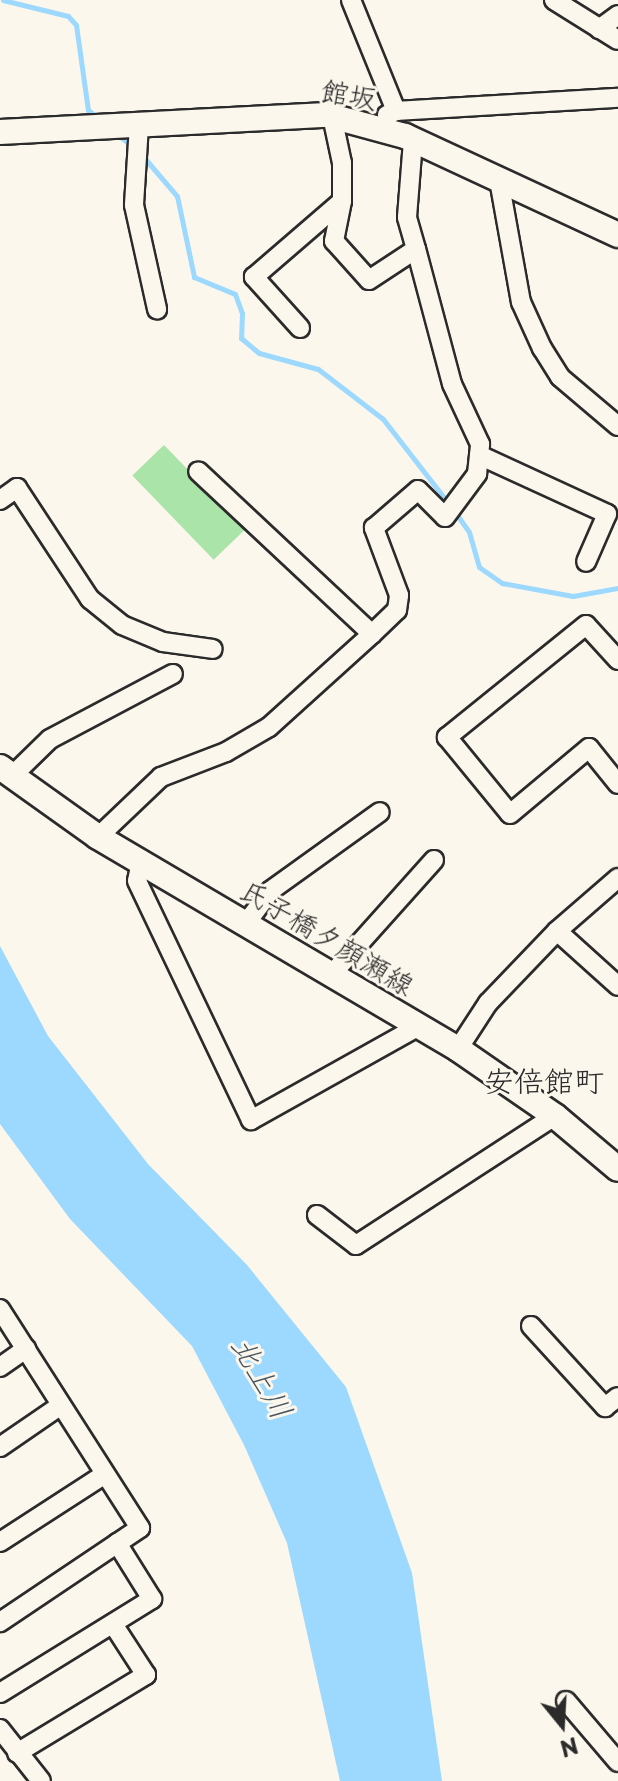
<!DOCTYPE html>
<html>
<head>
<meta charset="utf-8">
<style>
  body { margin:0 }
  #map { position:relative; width:618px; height:1781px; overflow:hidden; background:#fbf7ec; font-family:"Playpen Sans","Klee One",sans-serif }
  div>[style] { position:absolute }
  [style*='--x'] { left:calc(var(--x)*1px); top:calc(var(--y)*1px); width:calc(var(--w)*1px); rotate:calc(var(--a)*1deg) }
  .green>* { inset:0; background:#aae4a8; transform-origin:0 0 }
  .water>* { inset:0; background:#9dd8fe }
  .stream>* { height:5px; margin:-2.5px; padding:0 2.5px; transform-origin:2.5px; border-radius:2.5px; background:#9dd8fe }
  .roads { filter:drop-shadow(2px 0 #2b2b2b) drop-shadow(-2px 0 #2b2b2b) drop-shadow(0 2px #2b2b2b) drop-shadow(0 -2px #2b2b2b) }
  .minor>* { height:18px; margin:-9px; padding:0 9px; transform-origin:9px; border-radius:9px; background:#fbf7ec }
  .secondary>* { height:24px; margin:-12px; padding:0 12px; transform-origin:12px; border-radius:12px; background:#fbf7ec }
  span { translate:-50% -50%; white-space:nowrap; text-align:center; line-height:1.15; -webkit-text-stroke:6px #fbf7ec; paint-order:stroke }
  .street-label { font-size:28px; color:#2b2b2b }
  .neighbourhood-label { font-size:30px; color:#2b2b2b }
  .water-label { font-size:30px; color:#485660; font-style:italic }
  .north { position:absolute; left:522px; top:1685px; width:80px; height:80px; -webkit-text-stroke:6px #fbf7ec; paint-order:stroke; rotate:162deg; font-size:22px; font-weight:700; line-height:32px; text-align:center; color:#2b2b2b }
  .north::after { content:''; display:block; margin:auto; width:28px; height:36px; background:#2b2b2b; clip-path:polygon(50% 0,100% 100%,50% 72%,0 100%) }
</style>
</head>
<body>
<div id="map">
  <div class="green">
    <div style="left:164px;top:445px;width:117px;height:44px;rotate:46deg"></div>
  </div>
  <div class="water">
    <div style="clip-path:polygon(0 946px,48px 1036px,148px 1164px,247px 1265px,346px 1387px,412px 1573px,442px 1781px,340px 1781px,287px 1543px,244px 1445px,192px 1346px,70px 1219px,0 1124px)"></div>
  </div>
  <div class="stream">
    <div style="--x:3;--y:0;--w:67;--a:13.8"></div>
    <div style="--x:68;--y:16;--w:12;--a:48"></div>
    <div style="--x:76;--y:25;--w:86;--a:82"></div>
    <div style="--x:88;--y:110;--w:11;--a:38"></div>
    <div style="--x:117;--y:134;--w:22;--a:39"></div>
    <div style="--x:141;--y:154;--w:55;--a:49.4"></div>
    <div style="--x:177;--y:196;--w:83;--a:78.1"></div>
    <div style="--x:194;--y:277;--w:44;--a:22.5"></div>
    <div style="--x:235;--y:294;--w:20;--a:70"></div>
    <div style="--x:242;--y:313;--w:25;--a:92"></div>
    <div style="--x:241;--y:338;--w:23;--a:40"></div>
    <div style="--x:259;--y:353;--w:61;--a:15.2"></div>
    <div style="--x:318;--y:369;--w:82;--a:37.6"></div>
    <div style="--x:383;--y:419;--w:108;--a:52.2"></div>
    <div style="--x:455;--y:512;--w:24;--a:55"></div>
    <div style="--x:469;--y:532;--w:36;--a:74"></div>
    <div style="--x:479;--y:567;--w:28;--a:35"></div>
    <div style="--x:502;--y:583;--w:72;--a:10.4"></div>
    <div style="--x:573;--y:596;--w:46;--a:-10.1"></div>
  </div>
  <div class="roads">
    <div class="minor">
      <div style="--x:351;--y:0;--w:120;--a:67.9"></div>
      <div style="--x:396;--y:111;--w:10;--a:156"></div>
      <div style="--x:554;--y:0;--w:75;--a:32"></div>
      <div style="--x:599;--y:29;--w:24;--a:-36"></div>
      <div style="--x:396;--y:111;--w:222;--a:-3.4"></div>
      <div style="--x:139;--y:125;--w:80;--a:93.6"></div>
      <div style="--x:134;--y:205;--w:107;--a:77.5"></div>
      <div style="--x:499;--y:180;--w:124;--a:79.8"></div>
      <div style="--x:521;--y:302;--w:51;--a:65.5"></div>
      <div style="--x:542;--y:348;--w:34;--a:58"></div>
      <div style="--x:560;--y:377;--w:76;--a:40.2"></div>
      <div style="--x:342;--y:201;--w:41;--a:101.3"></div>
      <div style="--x:334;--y:241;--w:52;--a:48.1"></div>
      <div style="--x:369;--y:280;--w:56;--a:-33.4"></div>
      <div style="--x:416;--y:249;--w:33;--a:-106"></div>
      <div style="--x:407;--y:217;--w:76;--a:-85.5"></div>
      <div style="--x:300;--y:328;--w:69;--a:-132"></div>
      <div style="--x:254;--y:277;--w:116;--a:-40.8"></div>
      <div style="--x:342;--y:201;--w:38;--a:-90"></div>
      <div style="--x:342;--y:163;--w:48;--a:-102"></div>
      <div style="--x:479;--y:455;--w:141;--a:24.7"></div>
      <div style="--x:607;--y:514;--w:52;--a:113.6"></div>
      <div style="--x:0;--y:500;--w:21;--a:-35"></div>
      <div style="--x:17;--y:488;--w:133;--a:56.7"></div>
      <div style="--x:90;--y:599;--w:41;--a:39.1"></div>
      <div style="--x:122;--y:625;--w:44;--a:22.5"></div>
      <div style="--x:163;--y:642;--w:50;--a:8"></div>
      <div style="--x:372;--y:634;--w:35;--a:-44"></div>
      <div style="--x:397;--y:610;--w:15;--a:-82"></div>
      <div style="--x:399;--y:595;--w:72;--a:-110.5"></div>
      <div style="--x:374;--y:528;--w:58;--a:-40.8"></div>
      <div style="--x:418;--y:490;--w:38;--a:45"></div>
      <div style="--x:445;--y:517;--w:54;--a:-53.3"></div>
      <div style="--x:477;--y:474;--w:30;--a:-84"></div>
      <div style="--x:480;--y:444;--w:66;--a:-115"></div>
      <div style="--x:452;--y:384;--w:140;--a:-104.9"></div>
      <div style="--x:618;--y:660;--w:47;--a:-132.4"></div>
      <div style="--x:586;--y:625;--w:179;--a:141.1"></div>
      <div style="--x:447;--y:737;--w:99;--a:50.7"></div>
      <div style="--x:510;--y:814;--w:103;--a:-39.9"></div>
      <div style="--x:589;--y:748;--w:46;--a:51.1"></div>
      <div style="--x:11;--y:777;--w:54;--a:-44.3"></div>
      <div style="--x:50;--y:739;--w:139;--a:-27.9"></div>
      <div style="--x:98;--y:837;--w:87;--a:-43.6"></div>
      <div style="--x:161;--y:777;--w:70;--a:-21"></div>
      <div style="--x:226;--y:752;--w:50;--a:-30.2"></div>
      <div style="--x:269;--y:727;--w:139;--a:-42.1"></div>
      <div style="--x:372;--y:634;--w:238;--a:-136.9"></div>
      <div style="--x:141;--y:862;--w:19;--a:102"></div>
      <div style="--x:137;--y:881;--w:265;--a:64.5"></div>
      <div style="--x:251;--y:1120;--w:193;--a:-29.2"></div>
      <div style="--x:247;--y:922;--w:39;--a:-53"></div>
      <div style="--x:270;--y:891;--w:135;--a:-35.7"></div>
      <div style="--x:557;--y:931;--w:81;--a:-41"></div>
      <div style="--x:332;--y:974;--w:153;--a:-48.2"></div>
      <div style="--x:458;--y:1049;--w:55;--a:-56.9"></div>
      <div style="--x:488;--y:1003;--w:100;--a:-46.2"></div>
      <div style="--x:557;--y:931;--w:82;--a:42"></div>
      <div style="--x:317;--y:1215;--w:49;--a:37.6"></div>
      <div style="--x:356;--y:1245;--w:237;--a:-33"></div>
      <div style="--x:0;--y:1309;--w:260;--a:57.4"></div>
      <div style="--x:140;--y:1528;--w:169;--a:146.1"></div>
      <div style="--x:531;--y:1326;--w:110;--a:47.6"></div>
      <div style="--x:605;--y:1407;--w:16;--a:-38"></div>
      <div style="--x:0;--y:1367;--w:32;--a:-35"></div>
      <div style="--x:0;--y:1447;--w:74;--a:-34.5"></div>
      <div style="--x:0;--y:1542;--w:125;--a:-32.9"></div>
      <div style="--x:0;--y:1693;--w:179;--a:-31.7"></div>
      <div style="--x:152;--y:1599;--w:66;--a:-122"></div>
      <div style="--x:566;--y:1701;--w:80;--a:49.6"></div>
      <div style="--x:0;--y:1729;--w:66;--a:51.7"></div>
      <div style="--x:17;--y:1753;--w:151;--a:-31.2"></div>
      <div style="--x:146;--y:1675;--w:61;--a:-122.9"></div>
    </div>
    <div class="secondary">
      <div style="--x:0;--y:132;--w:327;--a:-3"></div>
      <div style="--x:327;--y:115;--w:81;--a:15.1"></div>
      <div style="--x:405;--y:136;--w:235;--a:24.9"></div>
      <div style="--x:0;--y:767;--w:120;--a:35.5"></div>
      <div style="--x:98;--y:837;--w:418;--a:30.5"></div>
      <div style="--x:458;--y:1049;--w:118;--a:34.6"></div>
      <div style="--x:555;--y:1116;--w:82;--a:40.1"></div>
    </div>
  </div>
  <div class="street-label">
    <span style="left:349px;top:94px;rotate:10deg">館坂</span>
    <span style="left:328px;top:937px;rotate:31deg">氏子橋夕顔瀬線</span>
  </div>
  <div class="neighbourhood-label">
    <span style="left:544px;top:1080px">安倍館町</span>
  </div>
  <div class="water-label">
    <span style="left:263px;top:1377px;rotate:60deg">北上川</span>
  </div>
  <div class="north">N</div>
</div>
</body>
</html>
